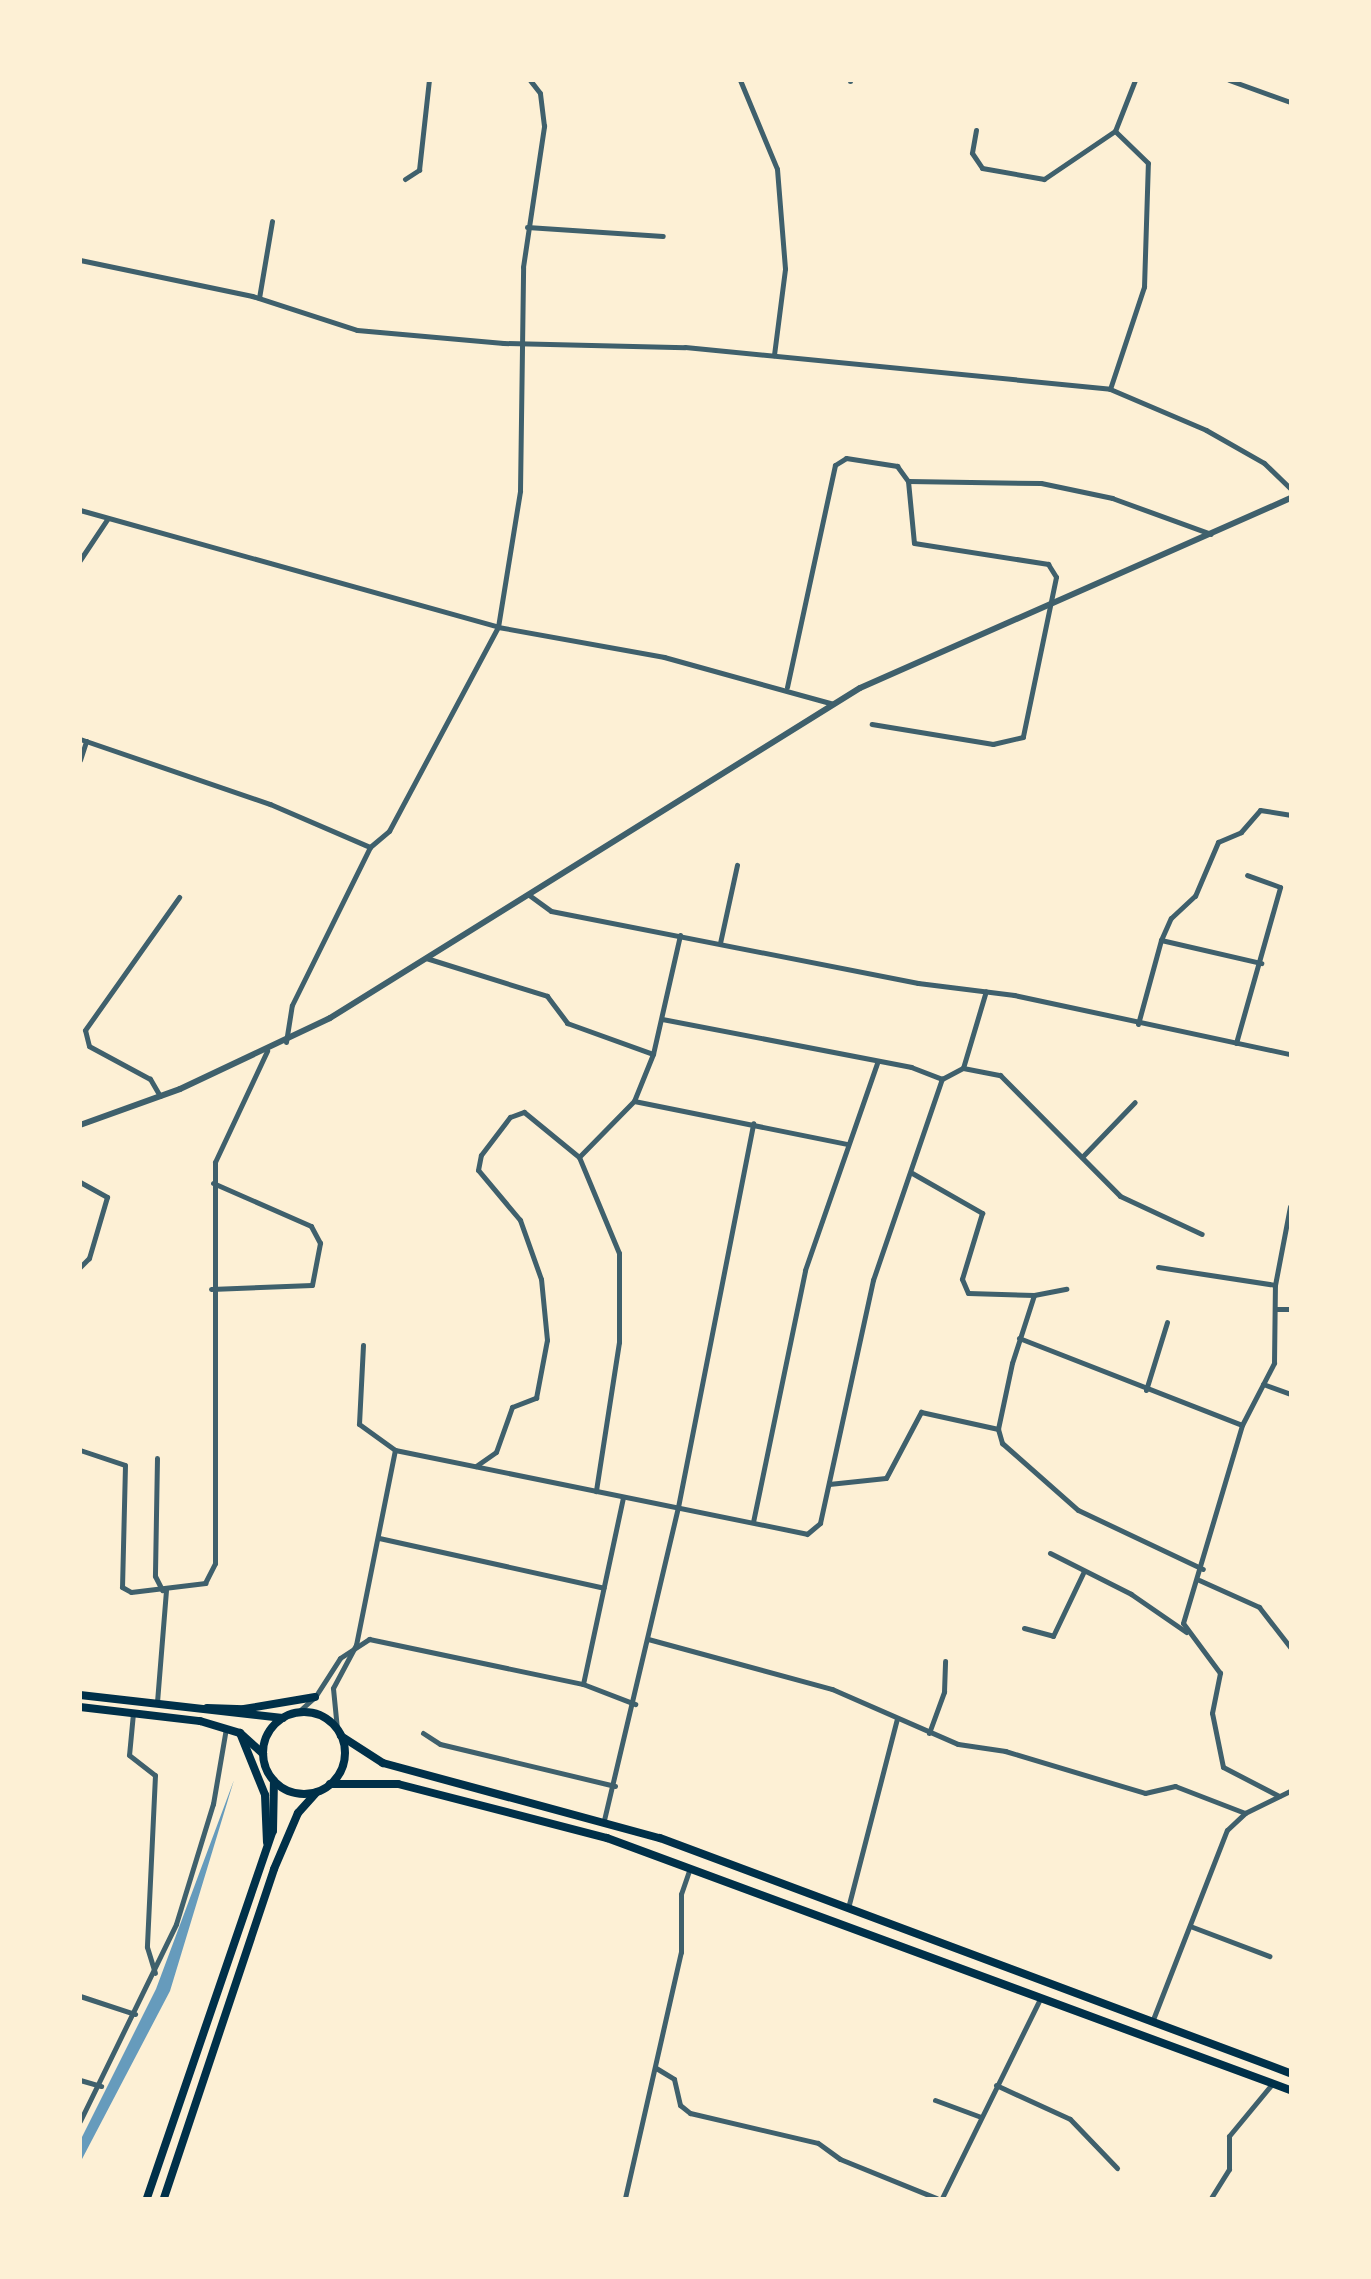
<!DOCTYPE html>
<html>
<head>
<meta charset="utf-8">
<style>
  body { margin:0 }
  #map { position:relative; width:1371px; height:2279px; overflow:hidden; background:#fdf0d5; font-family:Barlow,sans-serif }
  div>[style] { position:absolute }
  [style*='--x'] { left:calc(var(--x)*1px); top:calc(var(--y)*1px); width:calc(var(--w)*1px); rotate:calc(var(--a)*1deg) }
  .water>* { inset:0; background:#669bbc }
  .minor>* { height:5px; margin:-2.5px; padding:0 2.5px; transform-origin:2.5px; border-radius:2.5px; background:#3f606c }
  .tertiary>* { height:6px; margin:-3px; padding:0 3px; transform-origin:3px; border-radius:3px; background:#3f606c }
  .primary>* { height:8px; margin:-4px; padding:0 4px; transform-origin:4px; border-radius:4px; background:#003049 }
  .trunk>* { height:8px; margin:-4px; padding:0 4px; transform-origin:4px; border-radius:4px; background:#003049 }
  .trunk>.ring { margin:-4px; padding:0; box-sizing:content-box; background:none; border:8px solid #003049; border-radius:50% }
  span { translate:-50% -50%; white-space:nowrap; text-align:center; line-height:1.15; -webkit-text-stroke:7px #fdf0d5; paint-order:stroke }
  .frame { position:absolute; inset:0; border:82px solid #fdf0d5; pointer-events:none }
</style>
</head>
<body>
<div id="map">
  <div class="water">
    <div style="clip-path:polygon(234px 1780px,170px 1991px,81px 2161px,81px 2139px,156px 1989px)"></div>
  </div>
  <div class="minor">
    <div style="--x:740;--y:80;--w:96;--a:67.4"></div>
    <div style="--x:777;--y:169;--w:100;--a:85.4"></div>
    <div style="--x:785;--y:269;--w:87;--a:97.3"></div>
    <div style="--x:1229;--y:80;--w:65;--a:19.8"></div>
    <div style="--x:850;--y:81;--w:1;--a:-90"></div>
    <div style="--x:976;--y:130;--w:23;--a:100"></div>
    <div style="--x:972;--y:153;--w:18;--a:56"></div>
    <div style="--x:982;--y:168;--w:63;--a:10.1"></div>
    <div style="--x:1044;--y:179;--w:86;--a:-34.1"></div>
    <div style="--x:405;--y:179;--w:17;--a:-33"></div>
    <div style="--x:419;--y:170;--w:91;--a:-83.7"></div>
    <div style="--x:527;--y:227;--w:136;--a:3.8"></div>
    <div style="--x:80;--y:260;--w:176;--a:11.8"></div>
    <div style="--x:252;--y:296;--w:110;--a:17.9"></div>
    <div style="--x:357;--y:330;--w:147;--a:5.1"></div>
    <div style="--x:503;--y:343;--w:182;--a:1.3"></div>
    <div style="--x:685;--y:347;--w:427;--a:5.6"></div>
    <div style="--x:1110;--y:389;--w:104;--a:23.1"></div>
    <div style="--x:1206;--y:430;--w:67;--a:29.6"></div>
    <div style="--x:1264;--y:463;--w:36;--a:44"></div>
    <div style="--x:259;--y:298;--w:78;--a:-80.4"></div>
    <div style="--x:1110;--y:389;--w:108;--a:-71.6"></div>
    <div style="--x:1144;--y:287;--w:124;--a:-88.2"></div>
    <div style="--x:1148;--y:163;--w:46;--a:-135.9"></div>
    <div style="--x:1115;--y:131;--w:55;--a:-68.6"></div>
    <div style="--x:908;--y:481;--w:133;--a:0.9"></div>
    <div style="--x:1041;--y:483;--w:73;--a:11.9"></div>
    <div style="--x:1112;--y:498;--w:105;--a:20"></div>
    <div style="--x:80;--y:510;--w:434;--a:15.6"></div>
    <div style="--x:498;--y:627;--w:169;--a:10.2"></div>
    <div style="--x:664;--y:657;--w:175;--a:15.5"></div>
    <div style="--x:80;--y:560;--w:50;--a:-56.3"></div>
    <div style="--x:787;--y:687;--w:227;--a:-77.8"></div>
    <div style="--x:835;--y:465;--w:13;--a:-32"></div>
    <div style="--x:846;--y:458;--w:52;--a:8.9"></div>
    <div style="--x:897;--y:466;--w:19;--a:54"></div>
    <div style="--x:908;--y:481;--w:62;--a:84.5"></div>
    <div style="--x:914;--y:543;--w:136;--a:8.9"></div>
    <div style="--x:1048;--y:564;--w:15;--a:58"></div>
    <div style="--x:1056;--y:577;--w:163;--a:101.7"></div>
    <div style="--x:1023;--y:737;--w:31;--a:167"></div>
    <div style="--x:993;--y:744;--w:123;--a:-170.6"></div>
    <div style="--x:80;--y:739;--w:201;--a:18.9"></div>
    <div style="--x:270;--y:804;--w:109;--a:23.3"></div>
    <div style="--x:80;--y:760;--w:20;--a:-72"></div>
    <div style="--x:529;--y:895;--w:27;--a:36"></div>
    <div style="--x:551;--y:911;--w:374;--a:11.1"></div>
    <div style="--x:918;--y:983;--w:97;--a:7.1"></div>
    <div style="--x:1014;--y:995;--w:282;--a:12.1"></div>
    <div style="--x:1161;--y:940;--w:24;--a:-66"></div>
    <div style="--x:1171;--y:918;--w:33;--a:-43"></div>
    <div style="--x:1195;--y:896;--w:59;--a:-66.9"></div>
    <div style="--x:1218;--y:842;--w:25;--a:-23"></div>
    <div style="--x:1241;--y:832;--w:29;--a:-49"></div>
    <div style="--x:1260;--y:810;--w:30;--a:9"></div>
    <div style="--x:720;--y:943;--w:80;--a:-77.7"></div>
    <div style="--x:426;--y:958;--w:127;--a:17.4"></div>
    <div style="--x:547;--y:996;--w:34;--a:53"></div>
    <div style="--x:567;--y:1023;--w:91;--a:19.8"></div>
    <div style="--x:662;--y:1019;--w:254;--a:10.9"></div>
    <div style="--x:911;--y:1067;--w:33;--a:21"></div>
    <div style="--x:1138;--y:1024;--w:87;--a:-74.7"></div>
    <div style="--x:1161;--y:940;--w:103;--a:13"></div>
    <div style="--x:286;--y:1042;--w:37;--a:-81"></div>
    <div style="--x:292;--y:1005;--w:176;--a:-63.7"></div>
    <div style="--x:370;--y:847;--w:25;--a:-40"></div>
    <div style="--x:389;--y:831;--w:231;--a:-61.9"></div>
    <div style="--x:498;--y:627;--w:138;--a:-80.8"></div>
    <div style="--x:520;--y:491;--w:224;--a:-89.2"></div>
    <div style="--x:523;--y:267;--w:143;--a:-81.5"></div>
    <div style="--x:544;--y:126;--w:33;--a:-97"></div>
    <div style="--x:540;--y:93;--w:16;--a:-128"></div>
    <div style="--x:1236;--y:1043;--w:162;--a:-74.2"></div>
    <div style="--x:1280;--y:887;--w:35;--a:-160"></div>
    <div style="--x:963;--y:1068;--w:80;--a:-73.4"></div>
    <div style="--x:942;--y:1079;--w:24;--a:-28"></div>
    <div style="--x:963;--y:1068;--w:38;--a:11"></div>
    <div style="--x:1000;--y:1075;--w:170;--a:45.2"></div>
    <div style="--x:1120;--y:1196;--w:90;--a:24.9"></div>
    <div style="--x:160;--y:1096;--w:20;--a:-120"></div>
    <div style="--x:150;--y:1079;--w:69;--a:-151.6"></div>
    <div style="--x:89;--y:1046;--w:16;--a:-104"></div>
    <div style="--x:85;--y:1030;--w:163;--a:-54.7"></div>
    <div style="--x:634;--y:1101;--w:51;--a:-68"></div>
    <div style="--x:653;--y:1054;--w:122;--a:-77.2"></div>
    <div style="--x:579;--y:1157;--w:78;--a:-45.5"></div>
    <div style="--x:634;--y:1101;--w:218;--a:11.4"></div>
    <div style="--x:1082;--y:1157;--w:76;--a:-46.1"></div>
    <div style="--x:912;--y:1173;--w:81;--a:29.7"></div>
    <div style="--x:982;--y:1213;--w:69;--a:106.9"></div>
    <div style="--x:962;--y:1279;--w:15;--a:67"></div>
    <div style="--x:968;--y:1293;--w:66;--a:1.7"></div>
    <div style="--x:1034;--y:1295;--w:33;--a:-11"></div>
    <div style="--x:80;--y:1182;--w:31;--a:29"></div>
    <div style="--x:107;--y:1197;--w:64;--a:106.4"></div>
    <div style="--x:89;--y:1258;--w:13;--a:135"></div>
    <div style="--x:1158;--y:1267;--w:118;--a:8.7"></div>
    <div style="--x:211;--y:1289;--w:101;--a:-2.3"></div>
    <div style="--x:312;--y:1285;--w:43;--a:-79.2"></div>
    <div style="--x:320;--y:1243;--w:19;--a:-118"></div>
    <div style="--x:311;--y:1226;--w:107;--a:-156.3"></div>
    <div style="--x:1034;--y:1295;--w:71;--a:107.9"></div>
    <div style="--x:1012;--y:1363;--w:67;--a:102"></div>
    <div style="--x:998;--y:1429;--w:15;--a:74"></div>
    <div style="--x:1002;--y:1443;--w:101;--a:41.4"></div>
    <div style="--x:1078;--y:1510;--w:138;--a:25.3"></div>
    <div style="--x:1277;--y:1309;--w:13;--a:0"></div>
    <div style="--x:1019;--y:1338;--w:239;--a:21.3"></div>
    <div style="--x:363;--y:1345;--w:79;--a:92.9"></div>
    <div style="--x:359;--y:1424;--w:44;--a:35.8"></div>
    <div style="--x:395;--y:1450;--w:420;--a:11.5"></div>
    <div style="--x:807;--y:1534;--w:17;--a:-40"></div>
    <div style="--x:820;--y:1523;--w:249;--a:-77.7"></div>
    <div style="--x:873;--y:1280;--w:213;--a:-71.1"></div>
    <div style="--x:1263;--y:1384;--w:29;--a:20"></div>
    <div style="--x:1146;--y:1390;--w:71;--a:-72.8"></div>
    <div style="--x:80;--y:1450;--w:47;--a:18.4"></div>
    <div style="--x:125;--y:1465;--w:122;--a:91.4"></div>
    <div style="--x:122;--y:1587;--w:10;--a:29"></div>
    <div style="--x:131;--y:1592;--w:75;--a:-6.9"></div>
    <div style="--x:205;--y:1583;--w:22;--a:-63"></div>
    <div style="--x:215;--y:1563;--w:401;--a:-90"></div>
    <div style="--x:215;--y:1162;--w:123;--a:-64.9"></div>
    <div style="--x:157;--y:1458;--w:118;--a:91"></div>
    <div style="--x:155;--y:1576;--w:16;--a:63"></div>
    <div style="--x:476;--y:1466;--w:24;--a:-35"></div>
    <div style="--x:496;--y:1452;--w:48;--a:-70.4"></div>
    <div style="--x:512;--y:1407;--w:26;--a:-21"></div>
    <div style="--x:536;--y:1398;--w:59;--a:-79.3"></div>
    <div style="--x:547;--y:1340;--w:61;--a:-95.6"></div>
    <div style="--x:541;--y:1279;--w:63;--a:-109.6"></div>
    <div style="--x:520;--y:1220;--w:65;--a:-130"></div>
    <div style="--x:478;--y:1170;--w:15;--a:-79"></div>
    <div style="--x:481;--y:1155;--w:48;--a:-52.7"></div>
    <div style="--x:510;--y:1117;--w:15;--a:-20"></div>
    <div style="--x:524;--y:1112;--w:71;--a:39.3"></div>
    <div style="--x:579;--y:1157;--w:104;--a:67.4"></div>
    <div style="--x:619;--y:1253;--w:89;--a:90"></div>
    <div style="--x:619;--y:1342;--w:151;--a:98.8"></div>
    <div style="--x:829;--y:1484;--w:57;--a:-6"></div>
    <div style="--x:886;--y:1478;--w:75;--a:-62.1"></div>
    <div style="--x:921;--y:1412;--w:79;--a:12.4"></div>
    <div style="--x:753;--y:1522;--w:257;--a:-78.3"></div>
    <div style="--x:805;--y:1270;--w:219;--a:-70.8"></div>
    <div style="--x:379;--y:1538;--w:230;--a:12.5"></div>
    <div style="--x:1050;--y:1553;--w:91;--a:26.8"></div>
    <div style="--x:1131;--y:1594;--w:67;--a:34.6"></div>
    <div style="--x:1199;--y:1580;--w:66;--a:24.2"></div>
    <div style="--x:1259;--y:1607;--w:51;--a:52.2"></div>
    <div style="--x:1024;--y:1628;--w:30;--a:15"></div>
    <div style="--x:1053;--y:1636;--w:72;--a:-64.5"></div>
    <div style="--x:648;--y:1639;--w:191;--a:15.2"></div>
    <div style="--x:832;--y:1689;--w:137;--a:23.6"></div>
    <div style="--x:958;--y:1744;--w:48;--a:8.5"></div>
    <div style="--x:1005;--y:1751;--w:146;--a:16.7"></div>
    <div style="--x:1145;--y:1793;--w:31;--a:-13"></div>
    <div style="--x:1175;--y:1786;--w:75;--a:21.1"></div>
    <div style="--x:583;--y:1684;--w:191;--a:-77.9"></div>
    <div style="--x:157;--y:1702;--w:112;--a:-85.4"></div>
    <div style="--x:133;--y:1713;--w:42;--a:95.4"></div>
    <div style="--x:129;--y:1755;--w:33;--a:38"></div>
    <div style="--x:155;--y:1775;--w:172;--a:92.7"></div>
    <div style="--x:147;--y:1947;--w:27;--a:73"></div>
    <div style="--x:297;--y:1713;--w:24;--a:-42"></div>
    <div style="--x:315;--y:1697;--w:46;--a:-57.3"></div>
    <div style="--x:340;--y:1658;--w:35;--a:-33"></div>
    <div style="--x:369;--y:1639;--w:219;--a:11.9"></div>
    <div style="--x:583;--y:1684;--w:56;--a:21"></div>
    <div style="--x:337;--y:1729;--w:41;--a:-95.6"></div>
    <div style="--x:333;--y:1688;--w:49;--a:-61.9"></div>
    <div style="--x:356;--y:1645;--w:199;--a:-78.7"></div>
    <div style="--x:423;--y:1733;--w:20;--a:33"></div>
    <div style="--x:440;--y:1744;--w:180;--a:13.5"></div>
    <div style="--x:929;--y:1733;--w:44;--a:-69.9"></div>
    <div style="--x:944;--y:1692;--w:31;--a:-88"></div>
    <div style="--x:1279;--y:1796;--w:63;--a:-152.6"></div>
    <div style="--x:1223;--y:1767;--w:55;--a:-101.5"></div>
    <div style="--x:1212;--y:1713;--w:41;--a:-78.7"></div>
    <div style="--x:1220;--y:1673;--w:62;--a:-126.5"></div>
    <div style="--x:1183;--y:1623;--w:207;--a:-73.4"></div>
    <div style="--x:1242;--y:1425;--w:70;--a:-62.7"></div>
    <div style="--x:1274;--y:1363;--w:78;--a:-89.3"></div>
    <div style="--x:1275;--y:1285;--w:80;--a:-79.2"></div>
    <div style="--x:604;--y:1820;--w:322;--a:-76.7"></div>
    <div style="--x:678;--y:1507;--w:391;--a:-78.9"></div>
    <div style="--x:848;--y:1908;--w:195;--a:-75.5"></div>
    <div style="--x:1190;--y:1926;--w:85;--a:20.8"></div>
    <div style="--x:80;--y:1996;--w:58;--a:18.1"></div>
    <div style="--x:1152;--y:2022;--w:206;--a:-68.7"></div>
    <div style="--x:1227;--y:1830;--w:25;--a:-43"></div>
    <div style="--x:1245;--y:1813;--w:50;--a:-26.1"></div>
    <div style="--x:656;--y:2068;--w:21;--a:31"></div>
    <div style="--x:674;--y:2079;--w:27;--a:77"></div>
    <div style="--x:680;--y:2105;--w:13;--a:39"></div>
    <div style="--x:690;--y:2113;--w:131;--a:13.2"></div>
    <div style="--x:818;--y:2143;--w:27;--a:36"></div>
    <div style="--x:840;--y:2159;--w:104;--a:22.1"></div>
    <div style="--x:80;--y:2080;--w:22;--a:16"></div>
    <div style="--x:996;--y:2085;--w:81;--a:24.7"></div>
    <div style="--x:1070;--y:2119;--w:68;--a:46.2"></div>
    <div style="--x:935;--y:2100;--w:49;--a:20.3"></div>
    <div style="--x:80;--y:2121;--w:219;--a:-64"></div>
    <div style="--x:176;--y:1924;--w:126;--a:-72.9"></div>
    <div style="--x:213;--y:1804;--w:77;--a:-80.3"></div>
    <div style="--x:625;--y:2198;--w:252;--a:-77.2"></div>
    <div style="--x:681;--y:1952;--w:58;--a:-90"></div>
    <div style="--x:681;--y:1894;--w:28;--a:-71"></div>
    <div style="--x:942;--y:2198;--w:222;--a:-63.8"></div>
    <div style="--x:1211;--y:2198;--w:34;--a:-58"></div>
    <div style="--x:1229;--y:2169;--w:33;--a:-90"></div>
    <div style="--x:1229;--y:2136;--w:67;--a:-50.4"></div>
  </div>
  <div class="tertiary">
    <div style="--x:80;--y:1125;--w:106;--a:-19.8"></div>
    <div style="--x:180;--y:1089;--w:166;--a:-25.3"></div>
    <div style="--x:330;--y:1018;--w:624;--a:-31.91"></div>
    <div style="--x:860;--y:688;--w:470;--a:-23.8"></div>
  </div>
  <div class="primary">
    <div style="--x:80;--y:1695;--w:204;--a:6.5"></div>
    <div style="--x:80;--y:1707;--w:121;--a:6.7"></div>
    <div style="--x:200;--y:1721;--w:42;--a:16.7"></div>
    <div style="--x:240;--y:1733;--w:31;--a:42"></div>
    <div style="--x:207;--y:1708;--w:37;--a:2"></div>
    <div style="--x:244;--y:1709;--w:72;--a:-9.6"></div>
  </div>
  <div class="trunk">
    <div class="ring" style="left:263px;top:1712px;width:74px;height:74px"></div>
    <div style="--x:240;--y:1733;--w:67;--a:68"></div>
    <div style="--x:265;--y:1795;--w:47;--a:87.6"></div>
    <div style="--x:341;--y:1736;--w:50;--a:32.7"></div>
    <div style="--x:383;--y:1763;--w:287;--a:15.2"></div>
    <div style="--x:660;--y:1838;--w:672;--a:20.46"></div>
    <div style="--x:330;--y:1784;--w:68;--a:0"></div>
    <div style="--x:398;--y:1784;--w:216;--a:14.5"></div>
    <div style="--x:607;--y:1838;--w:728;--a:20.25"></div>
    <div style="--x:147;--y:2198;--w:388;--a:-71.1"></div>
    <div style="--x:273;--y:1831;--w:50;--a:-88.9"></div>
    <div style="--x:164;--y:2198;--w:347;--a:-71.5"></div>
    <div style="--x:274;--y:1869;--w:61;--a:-66.8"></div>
    <div style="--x:298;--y:1813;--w:28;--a:-48"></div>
  </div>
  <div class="frame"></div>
</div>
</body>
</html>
